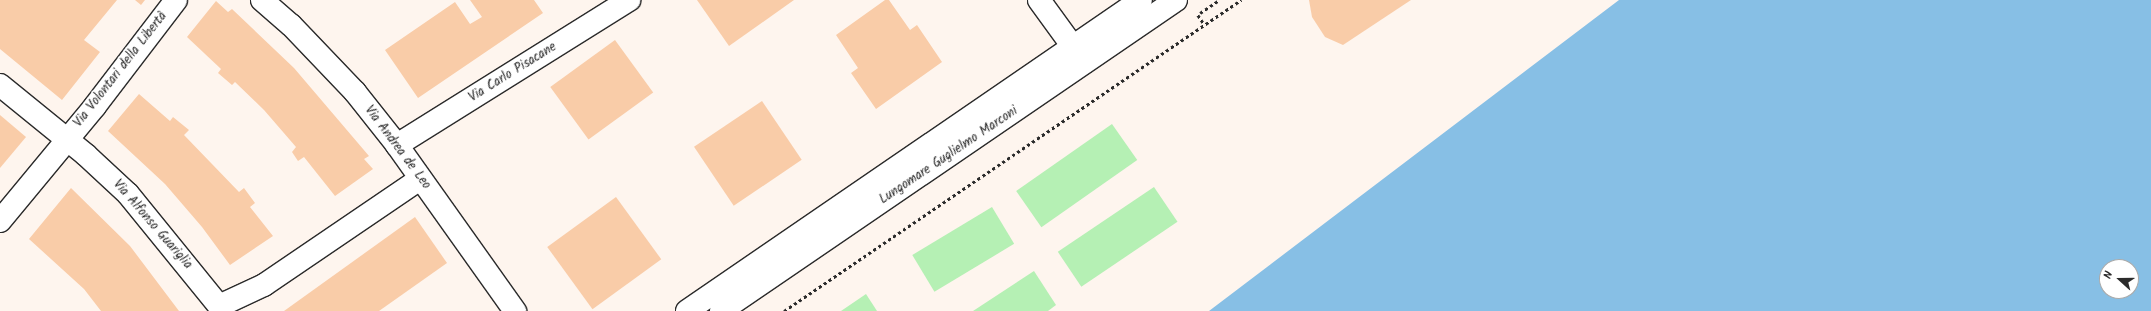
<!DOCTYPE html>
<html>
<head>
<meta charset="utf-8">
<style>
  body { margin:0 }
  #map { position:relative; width:2151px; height:311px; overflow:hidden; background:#fef5ee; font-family:Kalam,sans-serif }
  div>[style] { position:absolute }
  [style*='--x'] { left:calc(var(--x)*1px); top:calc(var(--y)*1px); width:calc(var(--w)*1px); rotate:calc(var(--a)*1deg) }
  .green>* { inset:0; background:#b5f0b4; transform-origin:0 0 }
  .water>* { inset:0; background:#87bfe5 }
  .building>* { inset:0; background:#f9cca8; transform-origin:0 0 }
  .path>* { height:2.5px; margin-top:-1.25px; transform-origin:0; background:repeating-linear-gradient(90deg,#2b2b2b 0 3px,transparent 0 6px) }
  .roads { filter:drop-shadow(1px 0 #2b2b2b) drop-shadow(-1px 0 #2b2b2b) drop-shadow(0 1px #2b2b2b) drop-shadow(0 -1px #2b2b2b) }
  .street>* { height:22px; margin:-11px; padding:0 11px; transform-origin:11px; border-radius:11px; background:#fff }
  .secondary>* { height:22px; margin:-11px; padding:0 11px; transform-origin:11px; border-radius:11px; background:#fff }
  .primary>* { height:22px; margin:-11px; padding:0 11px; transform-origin:11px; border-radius:11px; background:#fff }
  span { translate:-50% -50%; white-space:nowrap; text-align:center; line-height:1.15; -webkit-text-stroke:3px #fff; paint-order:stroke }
  .street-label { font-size:13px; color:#2b2b2b }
  .north { position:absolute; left:2099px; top:259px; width:40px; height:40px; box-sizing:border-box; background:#fff; border:1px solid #aaa; border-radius:50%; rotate:291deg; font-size:11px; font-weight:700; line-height:16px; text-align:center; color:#2b2b2b }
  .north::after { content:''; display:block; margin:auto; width:14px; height:18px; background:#2b2b2b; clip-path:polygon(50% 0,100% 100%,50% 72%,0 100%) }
</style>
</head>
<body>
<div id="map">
  <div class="green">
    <div style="left:1112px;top:124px;width:44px;height:117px;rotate:55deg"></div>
    <div style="left:1154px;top:187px;width:42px;height:116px;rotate:56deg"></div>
    <div style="left:992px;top:207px;width:43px;height:93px;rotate:59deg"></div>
    <div style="clip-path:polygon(1034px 271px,1056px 305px,1048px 311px,973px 311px)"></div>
    <div style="clip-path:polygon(866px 294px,877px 311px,841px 311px)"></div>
  </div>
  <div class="water">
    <div style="clip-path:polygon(evenodd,1619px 0,2151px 0,2151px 311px,1209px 311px,1619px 0,2107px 267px,2131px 267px,2131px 291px,2107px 291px,2107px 267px)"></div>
  </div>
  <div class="building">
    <div style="clip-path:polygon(0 0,117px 0,84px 40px,100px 52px,62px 100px,0 49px)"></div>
    <div style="clip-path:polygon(135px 0,145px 0,141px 5px)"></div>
    <div style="clip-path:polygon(470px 0,534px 0,543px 13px,418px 98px,385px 50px,455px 2px,470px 24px,482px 17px)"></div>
    <div style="clip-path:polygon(697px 0,794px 0,729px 46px)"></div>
    <div style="clip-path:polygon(885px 0,889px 0,910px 30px,917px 25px,942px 62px,876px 109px,851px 73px,858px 68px,836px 35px)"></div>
    <div style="clip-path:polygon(1309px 0,1411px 0,1343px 45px,1325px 37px,1312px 17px)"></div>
    <div style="clip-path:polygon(216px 1px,228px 12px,232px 9px,294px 68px,369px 156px,364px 159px,373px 169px,335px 196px,304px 157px,298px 161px,292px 152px,296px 147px,264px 110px,235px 82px,232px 85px,218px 73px,221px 69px,187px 37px)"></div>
    <div style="left:615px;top:40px;width:65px;height:80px;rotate:54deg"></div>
    <div style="clip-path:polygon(139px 94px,170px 121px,173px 117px,189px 130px,184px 135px,239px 192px,244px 188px,255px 203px,250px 207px,273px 236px,230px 265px,202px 227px,165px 184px,108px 131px)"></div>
    <div style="left:762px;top:101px;width:71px;height:82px;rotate:56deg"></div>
    <div style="clip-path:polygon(0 115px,26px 137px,0 168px)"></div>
    <div style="clip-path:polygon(71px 188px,130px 246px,179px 311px,101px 311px,84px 289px,29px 239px)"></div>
    <div style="left:616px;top:197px;width:77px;height:85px;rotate:54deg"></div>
    <div style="clip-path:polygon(415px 217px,447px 263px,379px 311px,284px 311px)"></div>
  </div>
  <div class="path">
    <div style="--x:1200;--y:13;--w:23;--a:-34"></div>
    <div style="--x:1198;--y:15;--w:11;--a:56"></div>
    <div style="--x:784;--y:311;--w:553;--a:-34.24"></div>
  </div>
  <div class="roads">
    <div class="street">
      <div style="--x:262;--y:0;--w:38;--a:41"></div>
      <div style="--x:291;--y:25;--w:93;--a:46.3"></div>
      <div style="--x:355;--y:92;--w:68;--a:51.6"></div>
      <div style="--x:397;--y:145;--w:204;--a:54.6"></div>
      <div style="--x:1039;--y:0;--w:77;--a:54"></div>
      <div style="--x:0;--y:85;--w:111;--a:39.1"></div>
      <div style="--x:86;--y:155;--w:57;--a:42.9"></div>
      <div style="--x:128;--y:194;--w:151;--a:50.9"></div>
      <div style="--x:397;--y:145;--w:274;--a:-32"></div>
      <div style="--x:0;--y:221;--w:149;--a:-50.4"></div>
      <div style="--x:95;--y:106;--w:133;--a:-52.6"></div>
      <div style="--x:219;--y:306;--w:50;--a:-25"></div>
      <div style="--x:264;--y:285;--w:189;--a:-34.2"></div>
    </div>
    <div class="secondary">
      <div style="--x:687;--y:311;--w:550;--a:-34.41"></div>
    </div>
    <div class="primary">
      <div style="--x:721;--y:311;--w:551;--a:-34.35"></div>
    </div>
  </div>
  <div class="street-label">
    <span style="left:121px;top:70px;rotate:-52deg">Via Volontari della Libertà</span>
    <span style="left:513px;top:73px;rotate:-32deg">Via Carlo Pisacane</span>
    <span style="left:397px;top:148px;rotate:53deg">Via Andrea de Leo</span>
    <span style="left:949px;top:156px;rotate:-34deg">Lungomare Guglielmo Marconi</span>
    <span style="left:152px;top:225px;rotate:49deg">Via Alfonso Guariglia</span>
  </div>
  <div class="north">N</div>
</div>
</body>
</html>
